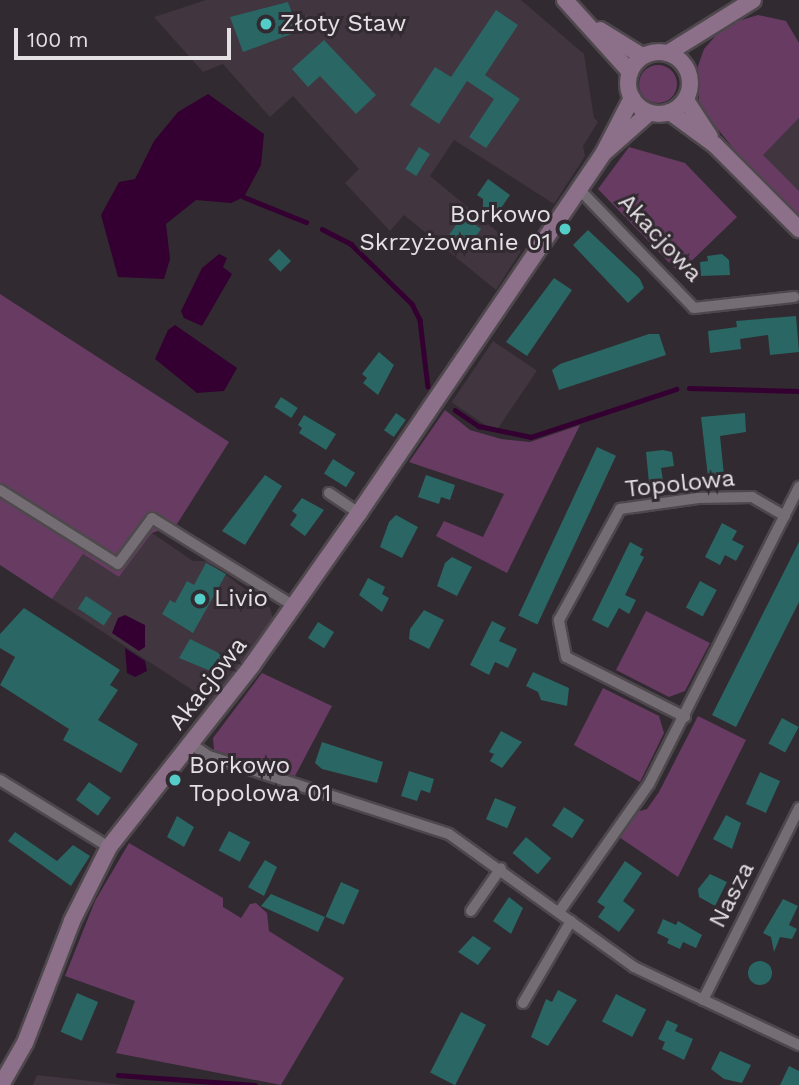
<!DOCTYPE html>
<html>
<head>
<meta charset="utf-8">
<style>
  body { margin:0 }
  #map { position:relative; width:799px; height:1085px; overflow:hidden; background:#312a30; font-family:"Work Sans",sans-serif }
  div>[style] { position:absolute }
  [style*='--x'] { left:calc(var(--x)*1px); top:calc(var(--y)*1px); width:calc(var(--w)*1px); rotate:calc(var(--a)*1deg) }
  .built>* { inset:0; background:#41353f; transform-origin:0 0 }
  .green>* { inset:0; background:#683b63 }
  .round { border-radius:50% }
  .water>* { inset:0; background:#340031 }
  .stream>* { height:4.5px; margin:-2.25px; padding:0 2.25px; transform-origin:2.25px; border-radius:2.25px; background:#340031 }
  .building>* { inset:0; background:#2a6664; transform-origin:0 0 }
  .roads { filter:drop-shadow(2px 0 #4e484d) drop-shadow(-2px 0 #4e484d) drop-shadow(0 2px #4e484d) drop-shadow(0 -2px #4e484d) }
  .street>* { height:10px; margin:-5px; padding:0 5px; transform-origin:5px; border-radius:5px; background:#756d74 }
  .secondary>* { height:16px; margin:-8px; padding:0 8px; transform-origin:8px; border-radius:8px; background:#8c7089 }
  .secondary>.ring { margin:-8px; padding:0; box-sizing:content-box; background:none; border:16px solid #8c7089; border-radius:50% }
  .dots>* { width:19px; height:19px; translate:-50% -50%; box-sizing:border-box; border:4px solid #312a30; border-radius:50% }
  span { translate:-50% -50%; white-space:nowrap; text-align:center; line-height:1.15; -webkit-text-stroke:6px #312a30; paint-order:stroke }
  .poi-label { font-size:24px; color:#e5e0e4 }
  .left { translate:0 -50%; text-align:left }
  .right { translate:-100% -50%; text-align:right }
  .street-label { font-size:24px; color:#e5e0e4 }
  .scale { position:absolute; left:14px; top:28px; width:217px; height:32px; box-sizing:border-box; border:4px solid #e5e0e4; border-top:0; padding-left:9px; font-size:21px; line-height:24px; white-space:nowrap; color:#e5e0e4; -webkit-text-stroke:5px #312a30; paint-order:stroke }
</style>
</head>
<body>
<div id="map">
  <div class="built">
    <div style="clip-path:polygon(206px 0,521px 0,584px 54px,594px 118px,598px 122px,583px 146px,585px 156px,554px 204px,454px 140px,430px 176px,521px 251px,496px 290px,404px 215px,390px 231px,345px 183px,359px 169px,293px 96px,270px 117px,223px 64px,203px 72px,154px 17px)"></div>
    <div style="clip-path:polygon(799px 118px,799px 191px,762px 155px)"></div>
    <div style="left:493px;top:341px;width:53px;height:74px;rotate:34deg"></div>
    <div style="clip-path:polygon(152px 533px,193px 561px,208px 561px,270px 608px,273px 619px,211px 702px,52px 599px,83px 554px,119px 577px)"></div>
    <div style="clip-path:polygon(37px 1075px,125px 1085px,33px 1085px)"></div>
  </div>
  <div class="green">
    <div style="clip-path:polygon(758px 15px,786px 21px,799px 43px,799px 118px,763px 155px,799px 191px,799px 216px,746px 164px,699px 106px,698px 66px,704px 49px,725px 25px)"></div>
    <div class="round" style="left:639px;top:65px;width:38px;height:38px"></div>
    <div style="clip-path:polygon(629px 147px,685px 163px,737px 217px,679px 273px,598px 189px)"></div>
    <div style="clip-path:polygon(0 294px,229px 442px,177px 524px,152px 533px,119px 577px,83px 554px,52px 599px,0 565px)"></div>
    <div style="clip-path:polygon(445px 410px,470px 430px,501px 439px,530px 442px,580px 425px,507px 573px,436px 536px,444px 521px,483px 537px,504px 494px,409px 462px)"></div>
    <div style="clip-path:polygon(646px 611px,710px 643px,685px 691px,669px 697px,616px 670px)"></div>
    <div style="clip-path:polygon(262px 673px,332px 706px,295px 776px,214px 750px,213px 738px)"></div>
    <div style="clip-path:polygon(603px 688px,659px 716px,664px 733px,640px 782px,574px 745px)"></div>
    <div style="clip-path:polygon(698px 716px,746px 740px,678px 877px,619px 837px,636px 812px,647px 809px,659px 792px)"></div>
    <div style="clip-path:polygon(129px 843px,223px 898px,223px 907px,241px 918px,250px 904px,256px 903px,267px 913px,269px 931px,344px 978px,281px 1085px,116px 1053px,135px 1001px,65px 976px,95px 901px)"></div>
  </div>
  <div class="water">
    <div style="clip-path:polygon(208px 94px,264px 134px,261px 165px,244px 197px,231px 203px,196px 200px,166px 224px,170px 259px,164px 279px,118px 277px,101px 215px,119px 182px,135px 179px,154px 141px,178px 112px)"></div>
    <div style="clip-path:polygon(219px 254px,227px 258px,223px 267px,232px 274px,202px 326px,184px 318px,181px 311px,202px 268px)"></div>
    <div style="clip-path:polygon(175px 325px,237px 368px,224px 391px,197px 393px,155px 359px,168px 330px)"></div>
    <div style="clip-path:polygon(125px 615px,145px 625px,145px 647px,139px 651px,112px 633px,118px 618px)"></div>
    <div style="clip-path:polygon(125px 648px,145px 661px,147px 671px,135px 677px,127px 673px)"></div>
  </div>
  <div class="stream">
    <div style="--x:244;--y:197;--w:67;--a:22"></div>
    <div style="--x:322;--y:229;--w:33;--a:27"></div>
    <div style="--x:351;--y:244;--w:86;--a:44.5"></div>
    <div style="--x:412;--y:304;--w:18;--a:63"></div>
    <div style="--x:420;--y:320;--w:67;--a:83.2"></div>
    <div style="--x:689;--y:388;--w:110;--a:1.6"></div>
    <div style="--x:455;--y:410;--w:29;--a:34"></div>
    <div style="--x:479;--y:426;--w:53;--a:11.9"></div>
    <div style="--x:531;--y:437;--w:153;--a:-18.3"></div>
    <div style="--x:118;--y:1075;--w:137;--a:4.2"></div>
  </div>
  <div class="building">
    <div style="clip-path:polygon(288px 2px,294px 19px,306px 15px,310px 27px,243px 52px,230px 17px)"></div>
    <div style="clip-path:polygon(496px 10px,518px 25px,485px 75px,520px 99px,486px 148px,469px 137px,494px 99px,467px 81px,439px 124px,410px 105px,435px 67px,451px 77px)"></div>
    <div style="clip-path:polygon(324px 40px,376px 95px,356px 114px,320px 76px,308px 87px,292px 69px)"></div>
    <div style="left:419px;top:147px;width:13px;height:26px;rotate:32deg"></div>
    <div style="clip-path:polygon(488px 179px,510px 195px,499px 211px,493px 207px,483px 210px,483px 199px,477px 195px)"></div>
    <div style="left:462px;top:216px;width:23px;height:23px;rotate:34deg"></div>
    <div style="clip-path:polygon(588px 230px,640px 279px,644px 288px,628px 303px,573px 245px)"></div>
    <div style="left:279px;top:249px;width:17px;height:15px;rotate:45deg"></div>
    <div style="clip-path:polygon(722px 254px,729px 260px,730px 275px,701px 276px,700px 262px,708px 261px,707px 256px)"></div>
    <div style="clip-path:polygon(554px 278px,572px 290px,527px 356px,506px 342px)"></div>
    <div style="clip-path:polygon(796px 316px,799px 352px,770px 355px,768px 335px,740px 339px,741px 349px,710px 353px,708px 331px,737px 327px,736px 321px)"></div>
    <div style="clip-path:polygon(649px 334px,659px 334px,666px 355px,559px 390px,552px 370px,560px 364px)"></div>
    <div style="clip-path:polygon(379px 352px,394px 365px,378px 395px,363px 383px,367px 378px,362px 374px)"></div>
    <div style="left:281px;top:397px;width:20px;height:12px;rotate:33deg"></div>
    <div style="left:396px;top:413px;width:12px;height:21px;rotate:35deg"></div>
    <div style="clip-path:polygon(745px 413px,746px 432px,720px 436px,724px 475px,708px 477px,701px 417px)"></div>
    <div style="clip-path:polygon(304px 415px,336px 434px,326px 450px,299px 433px,302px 428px,298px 425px)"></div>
    <div style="left:597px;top:447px;width:21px;height:186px;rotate:25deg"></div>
    <div style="clip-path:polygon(663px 450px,672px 452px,674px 466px,661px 468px,663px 481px,649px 483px,646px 452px)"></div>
    <div style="left:333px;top:459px;width:26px;height:17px;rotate:32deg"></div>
    <div style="clip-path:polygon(265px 475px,282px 486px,245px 545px,222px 531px)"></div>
    <div style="clip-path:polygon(426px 475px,455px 485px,450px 500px,441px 497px,439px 504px,418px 497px)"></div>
    <div style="clip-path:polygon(302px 498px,324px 510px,305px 536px,290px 525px,297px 515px,292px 511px)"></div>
    <div style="clip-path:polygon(396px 515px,418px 527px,402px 558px,380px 547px,389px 522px)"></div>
    <div style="clip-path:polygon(722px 523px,737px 531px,732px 540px,744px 546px,736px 561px,725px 555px,720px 565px,705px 557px)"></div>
    <div style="clip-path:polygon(630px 542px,643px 549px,640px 555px,644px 557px,625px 595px,636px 600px,629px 614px,619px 608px,608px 628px,592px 620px)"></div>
    <div style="clip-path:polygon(799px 542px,799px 602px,736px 727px,712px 715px)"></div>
    <div style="clip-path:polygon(452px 557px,472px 567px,457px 596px,437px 586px,445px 563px)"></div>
    <div style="clip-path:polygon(206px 563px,226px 574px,193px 633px,162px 614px,170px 600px,175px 603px,187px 581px,194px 585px)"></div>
    <div style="clip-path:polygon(368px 578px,385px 587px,382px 594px,389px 598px,382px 612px,359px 595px)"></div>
    <div style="left:700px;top:581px;width:19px;height:30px;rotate:28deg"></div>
    <div style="left:86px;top:596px;width:31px;height:15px;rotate:33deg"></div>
    <div style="clip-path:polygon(24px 608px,120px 670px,110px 685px,118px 690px,98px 720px,138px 744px,121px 773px,63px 740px,69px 729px,0 685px,15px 657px,0 648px,0 634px)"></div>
    <div style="clip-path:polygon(424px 610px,444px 620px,429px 649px,409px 639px,410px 629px)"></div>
    <div style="clip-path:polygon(492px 621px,506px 628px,499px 641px,517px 649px,508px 668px,495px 662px,489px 675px,470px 665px)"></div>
    <div style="left:318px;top:622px;width:19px;height:19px;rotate:32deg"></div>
    <div style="clip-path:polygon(190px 639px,223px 655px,213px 672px,179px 658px)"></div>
    <div style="clip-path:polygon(533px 672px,569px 688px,567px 706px,541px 700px,538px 692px,526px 686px)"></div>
    <div style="left:782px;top:718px;width:19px;height:29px;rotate:28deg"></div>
    <div style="clip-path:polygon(501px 731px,522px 742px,502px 768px,490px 761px,494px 754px,489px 752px)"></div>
    <div style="clip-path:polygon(322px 742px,383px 762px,377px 783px,322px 769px,315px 763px)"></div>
    <div style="clip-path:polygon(409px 771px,434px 779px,430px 793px,421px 790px,417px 801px,401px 796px)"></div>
    <div style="left:760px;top:772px;width:22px;height:35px;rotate:24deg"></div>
    <div style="left:89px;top:782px;width:27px;height:22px;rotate:36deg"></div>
    <div style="left:495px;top:798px;width:23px;height:23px;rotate:23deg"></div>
    <div style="left:564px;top:807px;width:24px;height:22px;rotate:33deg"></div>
    <div style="clip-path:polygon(726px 815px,741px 823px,732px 849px,713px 839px)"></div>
    <div style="clip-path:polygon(177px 816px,194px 827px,184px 847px,167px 837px)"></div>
    <div style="left:229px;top:831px;width:24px;height:22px;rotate:28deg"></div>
    <div style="clip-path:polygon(15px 832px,57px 861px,73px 845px,90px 856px,71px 886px,8px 841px)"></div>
    <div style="left:526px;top:837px;width:33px;height:21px;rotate:40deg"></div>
    <div style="clip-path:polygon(265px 860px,277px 867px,264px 896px,248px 887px)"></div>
    <div style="clip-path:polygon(625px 861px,642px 873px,623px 901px,635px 910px,619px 932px,598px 917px,605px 907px,597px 902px)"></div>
    <div style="clip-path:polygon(710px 874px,727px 882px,715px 906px,699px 897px,698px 889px)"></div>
    <div style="left:341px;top:882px;width:20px;height:38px;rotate:24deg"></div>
    <div style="clip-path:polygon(271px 894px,325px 917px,318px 932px,261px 906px)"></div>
    <div style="clip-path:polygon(509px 897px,523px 908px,511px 934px,493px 921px)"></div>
    <div style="clip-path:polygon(783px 899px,798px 906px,789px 925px,797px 929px,792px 939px,780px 937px,774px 952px,771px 937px,763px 933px)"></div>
    <div style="clip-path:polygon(663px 919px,676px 925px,678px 921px,702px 935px,696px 948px,683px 942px,680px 949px,667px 943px,669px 939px,657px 933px)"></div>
    <div style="clip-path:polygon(473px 936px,491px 948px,478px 965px,458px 952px)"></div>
    <div class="round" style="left:748px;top:961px;width:24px;height:24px"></div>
    <div style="clip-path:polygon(558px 990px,577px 1000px,548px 1046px,531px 1037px,546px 999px,552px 1002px)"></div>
    <div style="left:77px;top:993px;width:23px;height:42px;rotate:23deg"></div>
    <div style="left:616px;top:994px;width:34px;height:31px;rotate:27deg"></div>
    <div style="left:461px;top:1012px;width:28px;height:68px;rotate:27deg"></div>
    <div style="clip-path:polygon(667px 1020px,678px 1025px,675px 1031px,693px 1039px,684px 1060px,662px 1049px,665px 1042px,658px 1039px)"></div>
    <div style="clip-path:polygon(720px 1051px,751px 1065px,742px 1083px,724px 1079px,711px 1069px)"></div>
    <div style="clip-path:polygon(789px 1066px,799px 1071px,799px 1085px,780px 1085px)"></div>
  </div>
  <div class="roads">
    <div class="street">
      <div style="--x:579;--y:189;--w:165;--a:46"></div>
      <div style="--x:694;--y:308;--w:101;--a:-6.3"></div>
      <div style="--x:0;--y:490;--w:139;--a:32.1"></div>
      <div style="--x:118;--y:564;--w:57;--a:-53.5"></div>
      <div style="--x:152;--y:518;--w:167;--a:31.8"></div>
      <div style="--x:329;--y:493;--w:36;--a:34"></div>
      <div style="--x:685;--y:717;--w:133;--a:-153.2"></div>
      <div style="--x:566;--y:657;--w:38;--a:-101"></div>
      <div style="--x:559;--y:620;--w:127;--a:-61.2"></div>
      <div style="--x:620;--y:509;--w:79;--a:-8"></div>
      <div style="--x:698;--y:498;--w:54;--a:-1.1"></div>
      <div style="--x:752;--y:497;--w:38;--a:30"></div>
      <div style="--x:191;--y:744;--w:22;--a:34"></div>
      <div style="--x:209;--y:756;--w:252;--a:18"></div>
      <div style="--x:449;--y:834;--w:228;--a:35.7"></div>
      <div style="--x:634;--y:967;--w:183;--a:25.3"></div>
      <div style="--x:0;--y:780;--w:128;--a:31.6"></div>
      <div style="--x:471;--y:911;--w:52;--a:-55.1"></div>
      <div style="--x:559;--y:912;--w:156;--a:-54.9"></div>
      <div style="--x:649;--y:784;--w:333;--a:-63.2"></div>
      <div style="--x:703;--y:1000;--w:215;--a:-63.4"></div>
      <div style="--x:523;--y:1003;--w:95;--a:-59.7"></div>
    </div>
    <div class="secondary">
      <div style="--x:565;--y:0;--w:97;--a:47.9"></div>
      <div style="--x:600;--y:30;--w:49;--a:31.8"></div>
      <div class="ring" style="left:628px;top:52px;width:46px;height:46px"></div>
      <div style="--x:668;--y:53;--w:100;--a:-31.9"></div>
      <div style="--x:686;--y:100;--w:44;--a:57"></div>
      <div style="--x:670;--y:112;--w:56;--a:36.3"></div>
      <div style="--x:715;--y:145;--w:119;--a:45"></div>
      <div style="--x:606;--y:151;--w:57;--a:-41.5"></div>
      <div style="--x:1;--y:1085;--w:48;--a:-60.3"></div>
      <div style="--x:25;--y:1043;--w:131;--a:-68.9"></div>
      <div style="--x:72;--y:921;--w:83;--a:-63.4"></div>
      <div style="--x:109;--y:847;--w:231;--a:-51.8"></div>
      <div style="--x:252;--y:665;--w:186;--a:-54.9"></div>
      <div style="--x:359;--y:513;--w:436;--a:-55.8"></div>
      <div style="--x:604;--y:152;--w:61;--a:-62.6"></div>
    </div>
  </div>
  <div class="dots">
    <div style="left:266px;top:24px;background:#54cdc8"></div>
    <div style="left:565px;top:229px;background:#54cdc8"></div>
    <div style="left:200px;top:599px;background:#54cdc8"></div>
    <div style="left:175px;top:780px;background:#54cdc8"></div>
  </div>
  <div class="poi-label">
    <span class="left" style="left:280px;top:24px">Złoty Staw</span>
    <span class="right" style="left:551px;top:229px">Borkowo<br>Skrzyżowanie 01</span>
    <span class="left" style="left:214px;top:599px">Livio</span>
    <span class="left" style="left:189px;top:780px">Borkowo<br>Topolowa 01</span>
  </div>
  <div class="street-label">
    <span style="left:660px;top:238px;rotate:47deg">Akacjowa</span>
    <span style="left:680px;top:484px;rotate:-6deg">Topolowa</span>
    <span style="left:208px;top:684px;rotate:-52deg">Akacjowa</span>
    <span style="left:732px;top:895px;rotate:-63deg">Nasza</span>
  </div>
  <div class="scale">100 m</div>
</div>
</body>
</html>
